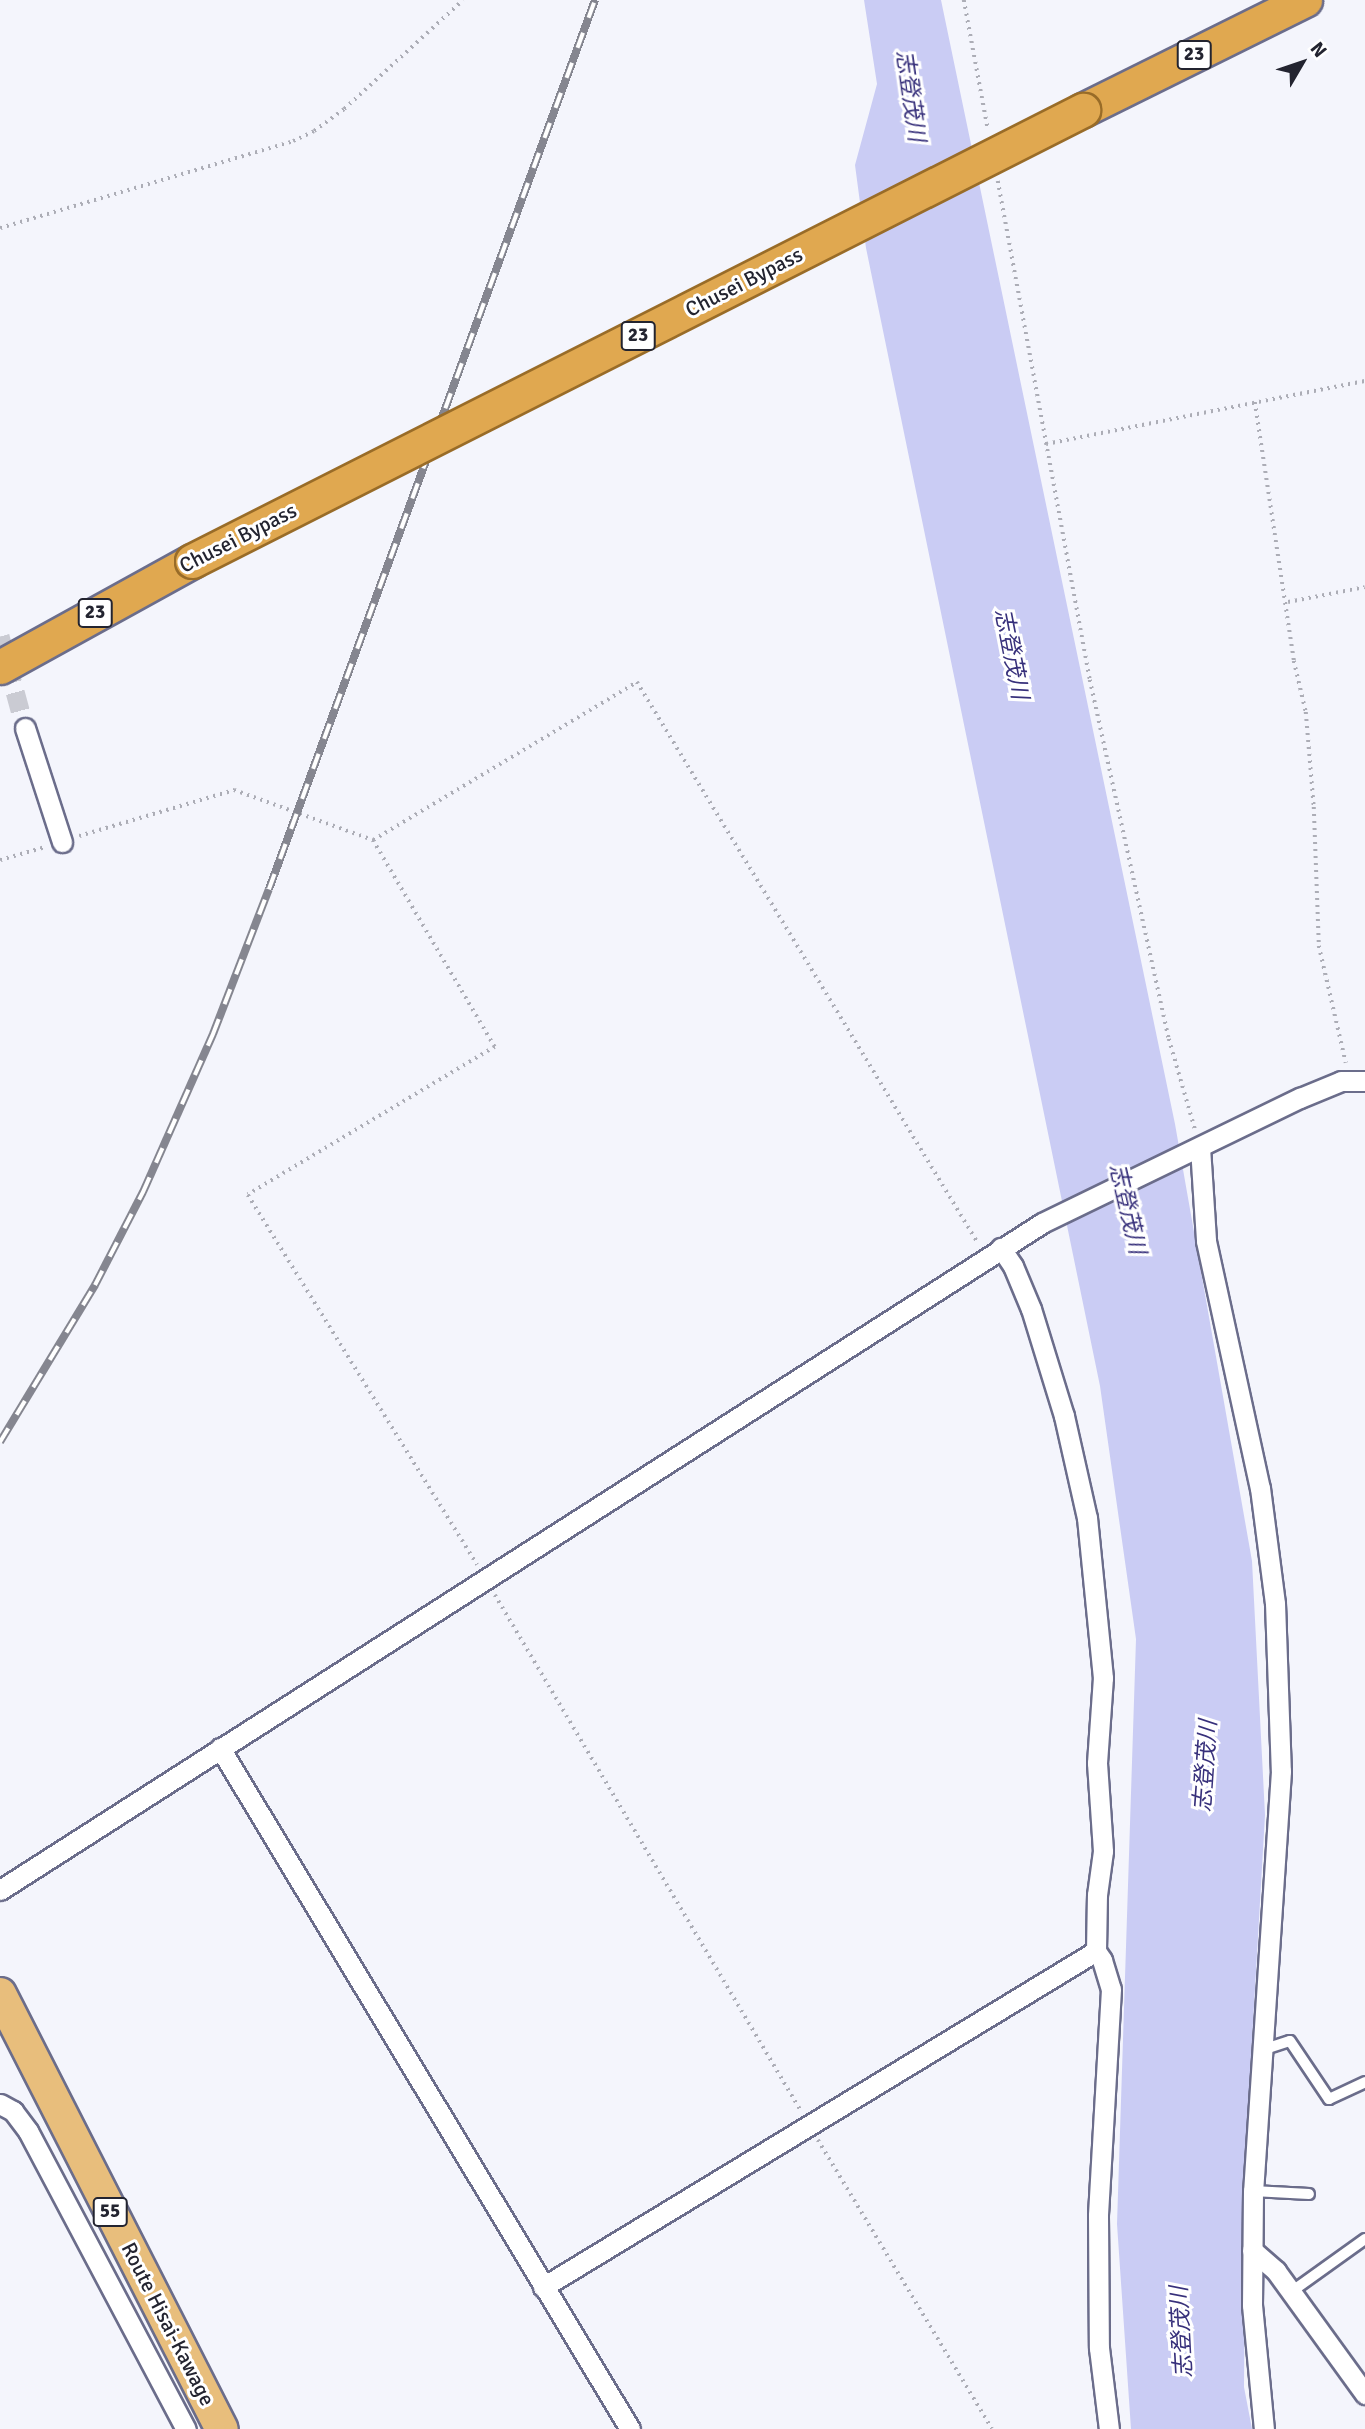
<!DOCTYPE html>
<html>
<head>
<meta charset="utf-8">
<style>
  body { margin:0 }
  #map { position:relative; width:1365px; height:2429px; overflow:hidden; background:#f4f5fc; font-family:Signika,"Noto Sans JP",sans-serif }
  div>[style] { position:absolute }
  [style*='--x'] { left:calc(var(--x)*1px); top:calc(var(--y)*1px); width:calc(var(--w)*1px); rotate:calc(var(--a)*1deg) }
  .water>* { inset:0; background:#caccf4 }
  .minor-tunnel>* { height:19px; margin-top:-9.5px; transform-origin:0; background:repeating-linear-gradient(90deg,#cacbd3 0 19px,transparent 0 29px) }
  .path>* { height:3.5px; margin-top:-1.75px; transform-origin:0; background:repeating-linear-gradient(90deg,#acadb6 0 2px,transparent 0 7px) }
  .roads { filter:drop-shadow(2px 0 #6b6d8b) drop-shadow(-2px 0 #6b6d8b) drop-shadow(0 2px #6b6d8b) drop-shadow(0 -2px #6b6d8b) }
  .service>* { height:10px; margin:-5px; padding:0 5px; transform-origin:5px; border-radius:5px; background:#fff }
  .minor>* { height:19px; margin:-9.5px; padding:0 9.5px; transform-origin:9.5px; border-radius:9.5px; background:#fff }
  .primary>* { height:32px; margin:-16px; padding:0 16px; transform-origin:16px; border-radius:16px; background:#e8be7c }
  .trunk>* { height:33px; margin:-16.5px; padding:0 16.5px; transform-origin:16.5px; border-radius:16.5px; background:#e0a850 }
  .rail>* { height:8px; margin-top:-4px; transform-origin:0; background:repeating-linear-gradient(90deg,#fff 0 16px,#858690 0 32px); box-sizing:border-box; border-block:2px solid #858690 }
  .bridges { filter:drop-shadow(2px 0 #996c28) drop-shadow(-2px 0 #996c28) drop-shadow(0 2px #996c28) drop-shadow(0 -2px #996c28) }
  .trunk-bridge>* { height:33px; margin:-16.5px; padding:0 16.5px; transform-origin:16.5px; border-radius:16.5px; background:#e0a850 }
  span { translate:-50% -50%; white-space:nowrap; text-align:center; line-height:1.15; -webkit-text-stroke:6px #fff; paint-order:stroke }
  .shield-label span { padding:2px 5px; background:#fff; border:2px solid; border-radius:5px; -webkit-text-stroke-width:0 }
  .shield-label { font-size:19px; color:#232430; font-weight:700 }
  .street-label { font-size:21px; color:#232430 }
  .water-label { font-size:23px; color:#37307b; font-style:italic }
  .north { position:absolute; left:1267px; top:28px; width:70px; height:70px; -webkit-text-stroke:5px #fff; paint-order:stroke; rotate:51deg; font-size:19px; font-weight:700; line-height:28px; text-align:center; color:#232430 }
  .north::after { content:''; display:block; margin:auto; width:24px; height:32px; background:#232430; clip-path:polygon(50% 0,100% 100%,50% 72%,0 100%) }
</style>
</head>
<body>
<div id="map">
  <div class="water">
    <div style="clip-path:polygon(864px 0,941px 0,1175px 1124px,1252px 1561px,1265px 1815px,1246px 2145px,1244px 2387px,1252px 2429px,1131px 2429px,1117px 2224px,1136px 1639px,1100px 1386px,866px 248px,855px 165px,877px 84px)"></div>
  </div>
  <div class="minor-tunnel">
    <div style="--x:0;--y:636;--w:95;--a:74.8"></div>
  </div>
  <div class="path">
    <div style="--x:964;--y:0;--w:131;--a:79.5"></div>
    <div style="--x:998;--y:181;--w:507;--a:79.55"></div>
    <div style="--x:1090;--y:680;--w:368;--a:77.6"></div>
    <div style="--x:1169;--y:1039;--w:94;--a:73.9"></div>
    <div style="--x:0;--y:228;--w:306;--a:-16.5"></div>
    <div style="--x:293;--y:141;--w:23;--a:-25"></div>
    <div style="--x:314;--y:131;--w:37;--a:-36"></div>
    <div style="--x:344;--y:109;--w:161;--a:-42.5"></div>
    <div style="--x:1255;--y:402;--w:262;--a:81.4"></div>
    <div style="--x:1294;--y:661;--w:52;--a:76.8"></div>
    <div style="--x:1306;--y:712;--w:95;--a:85.2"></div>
    <div style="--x:1314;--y:807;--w:139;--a:87.9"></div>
    <div style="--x:1319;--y:946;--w:120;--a:77"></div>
    <div style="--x:1046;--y:444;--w:325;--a:-11.2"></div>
    <div style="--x:1288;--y:602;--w:78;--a:-11"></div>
    <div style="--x:79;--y:836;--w:162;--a:-16.5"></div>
    <div style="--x:234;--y:790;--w:148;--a:19.8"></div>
    <div style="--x:373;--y:840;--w:308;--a:-30.9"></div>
    <div style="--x:637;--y:682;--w:657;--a:58.71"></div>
    <div style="--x:373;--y:840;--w:240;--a:59.5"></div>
    <div style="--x:495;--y:1047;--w:288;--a:149.1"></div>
    <div style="--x:248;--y:1195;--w:435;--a:58.2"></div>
    <div style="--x:0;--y:860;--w:47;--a:-16.1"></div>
    <div style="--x:495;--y:1595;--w:598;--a:59.32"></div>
    <div style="--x:818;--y:2140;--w:337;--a:58.9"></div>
  </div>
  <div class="roads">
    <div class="service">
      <div style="--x:1262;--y:2050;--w:29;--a:-18"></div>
      <div style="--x:1290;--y:2041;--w:70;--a:56.1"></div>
      <div style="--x:1329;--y:2099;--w:40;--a:-25"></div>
      <div style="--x:1253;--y:2191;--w:56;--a:3.1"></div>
      <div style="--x:1291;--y:2292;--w:91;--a:-35.6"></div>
    </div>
    <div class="minor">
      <div style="--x:25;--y:728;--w:120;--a:72"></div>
      <div style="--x:1200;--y:1147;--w:94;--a:86.3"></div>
      <div style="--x:1206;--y:1241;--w:253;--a:77.7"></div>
      <div style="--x:1260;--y:1488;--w:116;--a:82.6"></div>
      <div style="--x:1275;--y:1603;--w:168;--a:88"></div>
      <div style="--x:1281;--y:1771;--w:421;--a:93.8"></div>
      <div style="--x:1253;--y:2191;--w:114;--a:90.5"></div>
      <div style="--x:1252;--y:2305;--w:125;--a:84.5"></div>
      <div style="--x:220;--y:1748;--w:795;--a:58.95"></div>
      <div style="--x:0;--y:1890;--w:1237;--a:-32.62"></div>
      <div style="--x:1042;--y:1223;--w:287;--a:-25.9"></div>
      <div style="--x:1300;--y:1098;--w:44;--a:-22.5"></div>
      <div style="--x:1341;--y:1081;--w:24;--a:0"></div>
      <div style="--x:1096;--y:1951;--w:11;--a:56"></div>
      <div style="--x:1102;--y:1960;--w:30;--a:73"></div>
      <div style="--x:1111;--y:1989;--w:227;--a:93.3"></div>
      <div style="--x:1098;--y:2216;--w:132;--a:89.6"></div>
      <div style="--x:1099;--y:2348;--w:82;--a:83"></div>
      <div style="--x:0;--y:2104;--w:15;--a:28"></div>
      <div style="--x:13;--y:2111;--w:25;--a:53"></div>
      <div style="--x:28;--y:2131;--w:337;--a:62.1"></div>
      <div style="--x:1252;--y:2250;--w:32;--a:41"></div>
      <div style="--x:1276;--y:2271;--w:152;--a:54.1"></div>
      <div style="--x:543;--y:2287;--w:647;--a:-31.28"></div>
      <div style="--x:1096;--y:1951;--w:56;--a:-89"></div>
      <div style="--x:1097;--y:1895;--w:44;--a:-82.2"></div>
      <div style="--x:1103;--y:1851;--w:88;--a:-93.9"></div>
      <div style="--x:1097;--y:1763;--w:85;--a:-86"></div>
      <div style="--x:1103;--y:1678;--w:161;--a:-95.7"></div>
      <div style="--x:1087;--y:1518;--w:105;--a:-102.7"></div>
      <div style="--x:1064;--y:1416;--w:112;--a:-107.1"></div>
      <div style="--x:1031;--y:1309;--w:47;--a:-112.7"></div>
      <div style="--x:1013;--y:1266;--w:22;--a:-124"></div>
    </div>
    <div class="primary">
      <div style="--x:0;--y:1994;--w:488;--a:63"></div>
    </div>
    <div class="trunk">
      <div style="--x:1083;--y:110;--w:248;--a:-26.4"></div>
      <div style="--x:0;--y:667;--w:219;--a:-28.9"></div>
    </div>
  </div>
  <div class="rail">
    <div style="--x:0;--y:1442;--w:184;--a:-58.8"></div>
    <div style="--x:95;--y:1285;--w:105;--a:-62.7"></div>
    <div style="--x:143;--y:1192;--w:173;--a:-66.1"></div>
    <div style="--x:213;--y:1034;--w:155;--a:-68.9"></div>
    <div style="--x:269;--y:889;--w:947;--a:-69.86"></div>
  </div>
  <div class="bridges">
    <div class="trunk-bridge">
      <div style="--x:192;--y:561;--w:999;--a:-26.85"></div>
    </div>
  </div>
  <div class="shield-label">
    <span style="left:1194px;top:55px">23</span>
    <span style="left:638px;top:336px">23</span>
    <span style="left:95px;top:613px">23</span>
    <span style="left:110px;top:2212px">55</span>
  </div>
  <div class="street-label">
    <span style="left:744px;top:282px;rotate:-27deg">Chusei Bypass</span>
    <span style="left:238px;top:538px;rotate:-27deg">Chusei Bypass</span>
    <span style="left:168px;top:2324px;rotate:63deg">Route Hisai-Kawage</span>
  </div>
  <div class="water-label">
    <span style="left:910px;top:96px;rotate:82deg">志登茂川</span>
    <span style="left:1011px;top:654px;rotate:79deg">志登茂川</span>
    <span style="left:1127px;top:1209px;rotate:77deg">志登茂川</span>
    <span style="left:1206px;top:1766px;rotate:-86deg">志登茂川</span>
    <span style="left:1182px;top:2332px;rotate:-93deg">志登茂川</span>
  </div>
  <div class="north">N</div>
</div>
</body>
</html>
